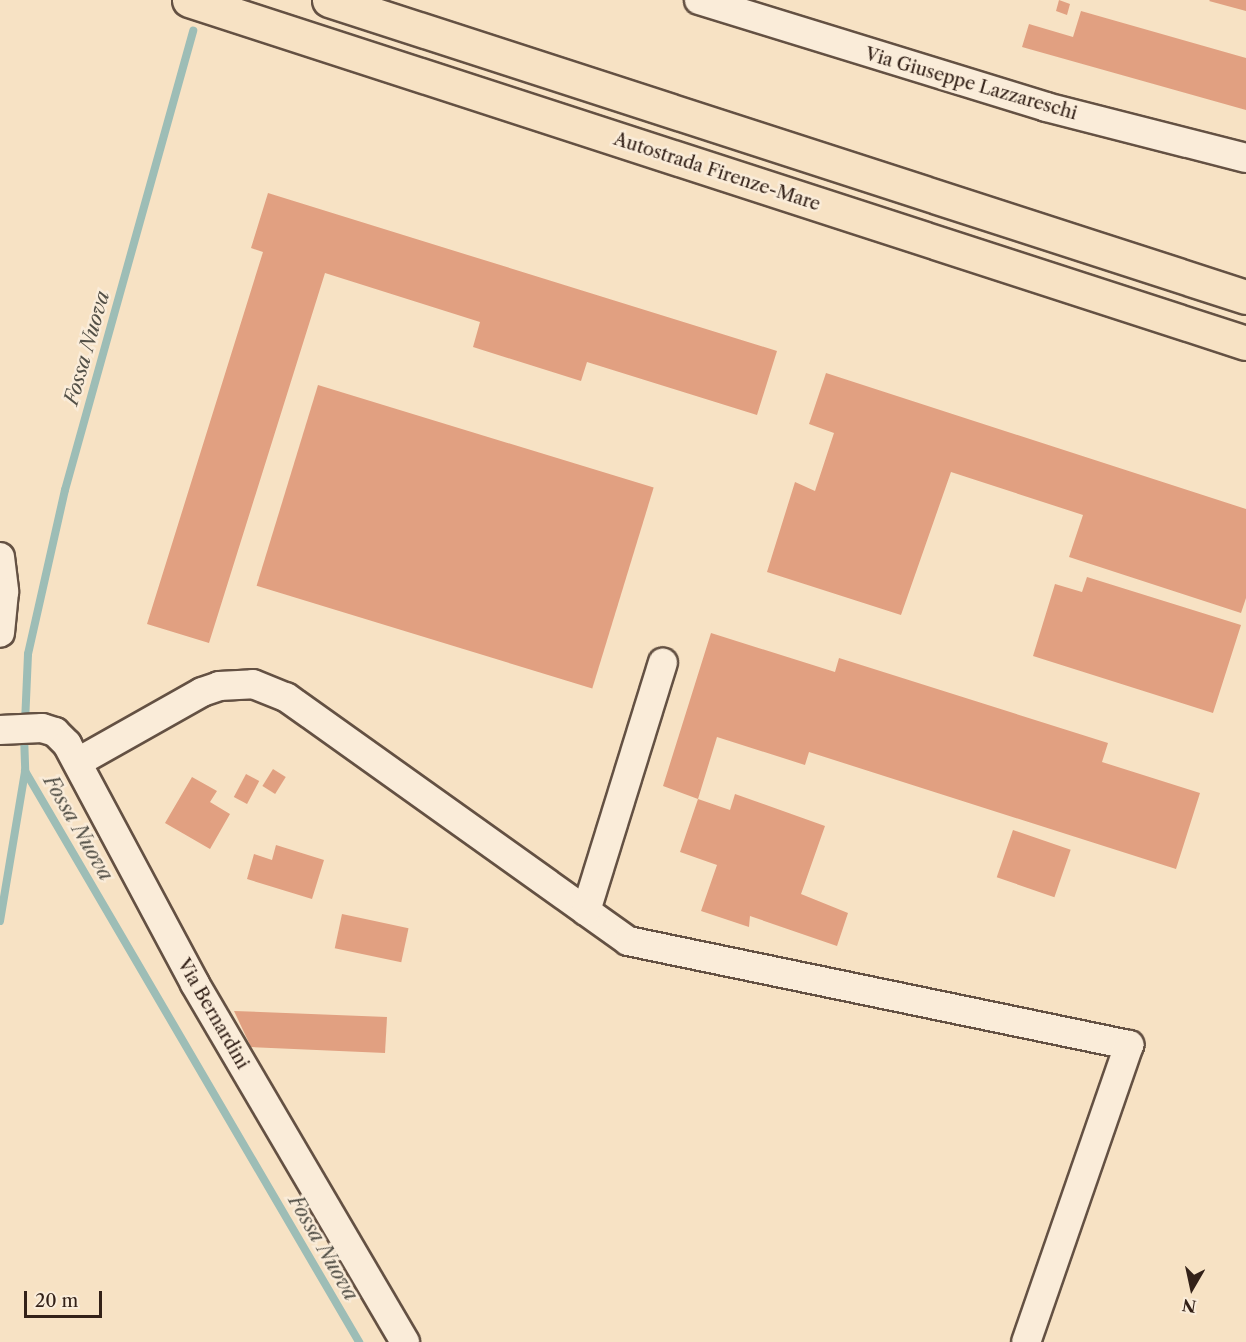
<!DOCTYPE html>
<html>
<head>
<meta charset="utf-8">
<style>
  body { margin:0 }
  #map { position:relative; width:1246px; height:1342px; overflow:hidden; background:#f7e2c4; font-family:"Libre Caslon Text",serif }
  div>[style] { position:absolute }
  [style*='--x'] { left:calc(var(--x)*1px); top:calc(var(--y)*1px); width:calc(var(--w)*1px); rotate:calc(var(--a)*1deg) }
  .stream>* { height:8px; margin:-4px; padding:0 4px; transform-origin:4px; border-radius:4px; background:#9dbdb6 }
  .building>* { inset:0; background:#e1a081; transform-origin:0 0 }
  .roads { filter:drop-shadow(2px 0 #645143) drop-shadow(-2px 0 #645143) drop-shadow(0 2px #645143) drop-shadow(0 -2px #645143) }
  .street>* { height:28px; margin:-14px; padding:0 14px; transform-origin:14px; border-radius:14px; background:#faecd9 }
  .highway>* { height:33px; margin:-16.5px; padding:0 16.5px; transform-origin:16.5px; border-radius:16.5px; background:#f7e2c4 }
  span { translate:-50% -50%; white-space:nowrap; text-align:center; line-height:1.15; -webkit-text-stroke:5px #faecd9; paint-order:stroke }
  .street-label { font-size:18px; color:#332118 }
  .water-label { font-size:20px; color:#535047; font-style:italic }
  .north { position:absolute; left:1162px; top:1258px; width:60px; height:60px; -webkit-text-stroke:4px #faecd9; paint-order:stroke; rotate:189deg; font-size:16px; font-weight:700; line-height:24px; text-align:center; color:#332118 }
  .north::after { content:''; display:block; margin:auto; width:21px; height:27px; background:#332118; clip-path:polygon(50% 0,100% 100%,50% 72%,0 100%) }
  .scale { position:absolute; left:24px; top:1291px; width:78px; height:27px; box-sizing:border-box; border:3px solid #332118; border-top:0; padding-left:8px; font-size:18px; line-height:21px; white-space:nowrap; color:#332118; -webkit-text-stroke:4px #faecd9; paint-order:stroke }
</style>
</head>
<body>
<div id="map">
  <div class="stream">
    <div style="--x:25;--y:723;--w:69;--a:-87.5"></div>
    <div style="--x:28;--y:654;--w:168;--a:-77.3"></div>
    <div style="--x:65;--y:490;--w:477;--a:-74.4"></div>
    <div style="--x:24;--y:735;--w:36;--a:88"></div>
    <div style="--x:25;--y:771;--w:662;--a:59.67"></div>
    <div style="--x:0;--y:921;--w:152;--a:-80.5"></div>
  </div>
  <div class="building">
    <div style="clip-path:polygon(1059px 0,1070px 4px,1067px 15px,1056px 11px)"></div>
    <div style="clip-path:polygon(1246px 0,1246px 11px,1209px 1px,1210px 0)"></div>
    <div style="clip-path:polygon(1081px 11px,1246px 58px,1246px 110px,1022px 47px,1029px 24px,1073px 37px)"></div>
    <div style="clip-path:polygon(268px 193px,777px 351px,757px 415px,587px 362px,581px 381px,473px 347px,480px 322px,325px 273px,209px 643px,147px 624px,263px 252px,251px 248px)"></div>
    <div style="clip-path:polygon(826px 373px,1246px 509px,1246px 598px,1241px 613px,1069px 557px,1083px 515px,951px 472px,901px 615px,767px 572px,795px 482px,815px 491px,834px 433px,809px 424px)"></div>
    <div style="left:318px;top:385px;width:351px;height:210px;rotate:17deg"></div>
    <div style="clip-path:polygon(1087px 577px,1241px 625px,1213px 713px,1033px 656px,1055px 584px,1082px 592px)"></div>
    <div style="clip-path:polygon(711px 633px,835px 672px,839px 658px,1108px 743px,1102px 762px,1200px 793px,1176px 869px,809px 752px,805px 765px,717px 737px,698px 799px,663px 786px)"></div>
    <div style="left:273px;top:769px;width:15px;height:20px;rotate:32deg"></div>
    <div style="left:246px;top:774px;width:15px;height:26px;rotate:28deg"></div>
    <div style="clip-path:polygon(192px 777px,217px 791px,210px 802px,230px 814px,210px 849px,165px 823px)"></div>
    <div style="clip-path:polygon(735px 794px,825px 826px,801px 894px,848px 913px,837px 946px,750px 916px,749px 927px,701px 911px,717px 865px,680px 852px,698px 799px,730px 810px)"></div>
    <div style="left:1013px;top:830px;width:61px;height:50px;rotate:19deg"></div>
    <div style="clip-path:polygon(276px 845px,324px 860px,312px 899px,247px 879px,254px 854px,272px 860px)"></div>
    <div style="left:342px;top:914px;width:68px;height:35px;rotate:12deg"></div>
    <div style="clip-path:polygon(234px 1011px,387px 1017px,385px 1053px,251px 1047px)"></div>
  </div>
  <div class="roads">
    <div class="street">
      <div style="--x:699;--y:0;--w:363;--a:17.1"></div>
      <div style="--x:1046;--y:107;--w:206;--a:14.3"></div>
      <div style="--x:0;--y:557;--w:35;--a:83"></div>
      <div style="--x:4;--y:592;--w:41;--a:95.6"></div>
      <div style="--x:0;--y:730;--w:42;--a:-2.7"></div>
      <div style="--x:42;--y:728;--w:14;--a:17"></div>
      <div style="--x:55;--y:732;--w:17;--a:45"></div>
      <div style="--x:67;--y:744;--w:272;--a:61.9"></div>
      <div style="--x:195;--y:984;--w:415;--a:59.6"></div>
      <div style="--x:78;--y:762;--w:142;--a:-29.4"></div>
      <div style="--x:202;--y:692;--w:18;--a:-19"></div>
      <div style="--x:219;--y:686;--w:34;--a:-3"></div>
      <div style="--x:253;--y:684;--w:35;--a:22"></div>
      <div style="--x:286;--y:697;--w:420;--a:35.5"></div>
      <div style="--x:628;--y:941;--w:512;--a:11.73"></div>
      <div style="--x:1129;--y:1045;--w:314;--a:109.1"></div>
      <div style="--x:586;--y:911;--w:260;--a:-72.8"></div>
    </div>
    <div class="highway">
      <div style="--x:189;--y:0;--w:1111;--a:17.98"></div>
      <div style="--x:329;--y:0;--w:964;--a:17.95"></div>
    </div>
  </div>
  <div class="street-label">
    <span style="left:971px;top:84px;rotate:16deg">Via Giuseppe Lazzareschi</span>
    <span style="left:717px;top:172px;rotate:18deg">Autostrada Firenze-Mare</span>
    <span style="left:213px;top:1014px;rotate:60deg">Via Bernardini</span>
  </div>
  <div class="water-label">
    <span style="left:87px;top:348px;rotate:-74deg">Fossa Nuova</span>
    <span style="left:78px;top:828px;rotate:60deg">Fossa Nuova</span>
    <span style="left:323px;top:1248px;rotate:60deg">Fossa Nuova</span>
  </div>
  <div class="north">N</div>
  <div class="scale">20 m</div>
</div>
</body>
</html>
